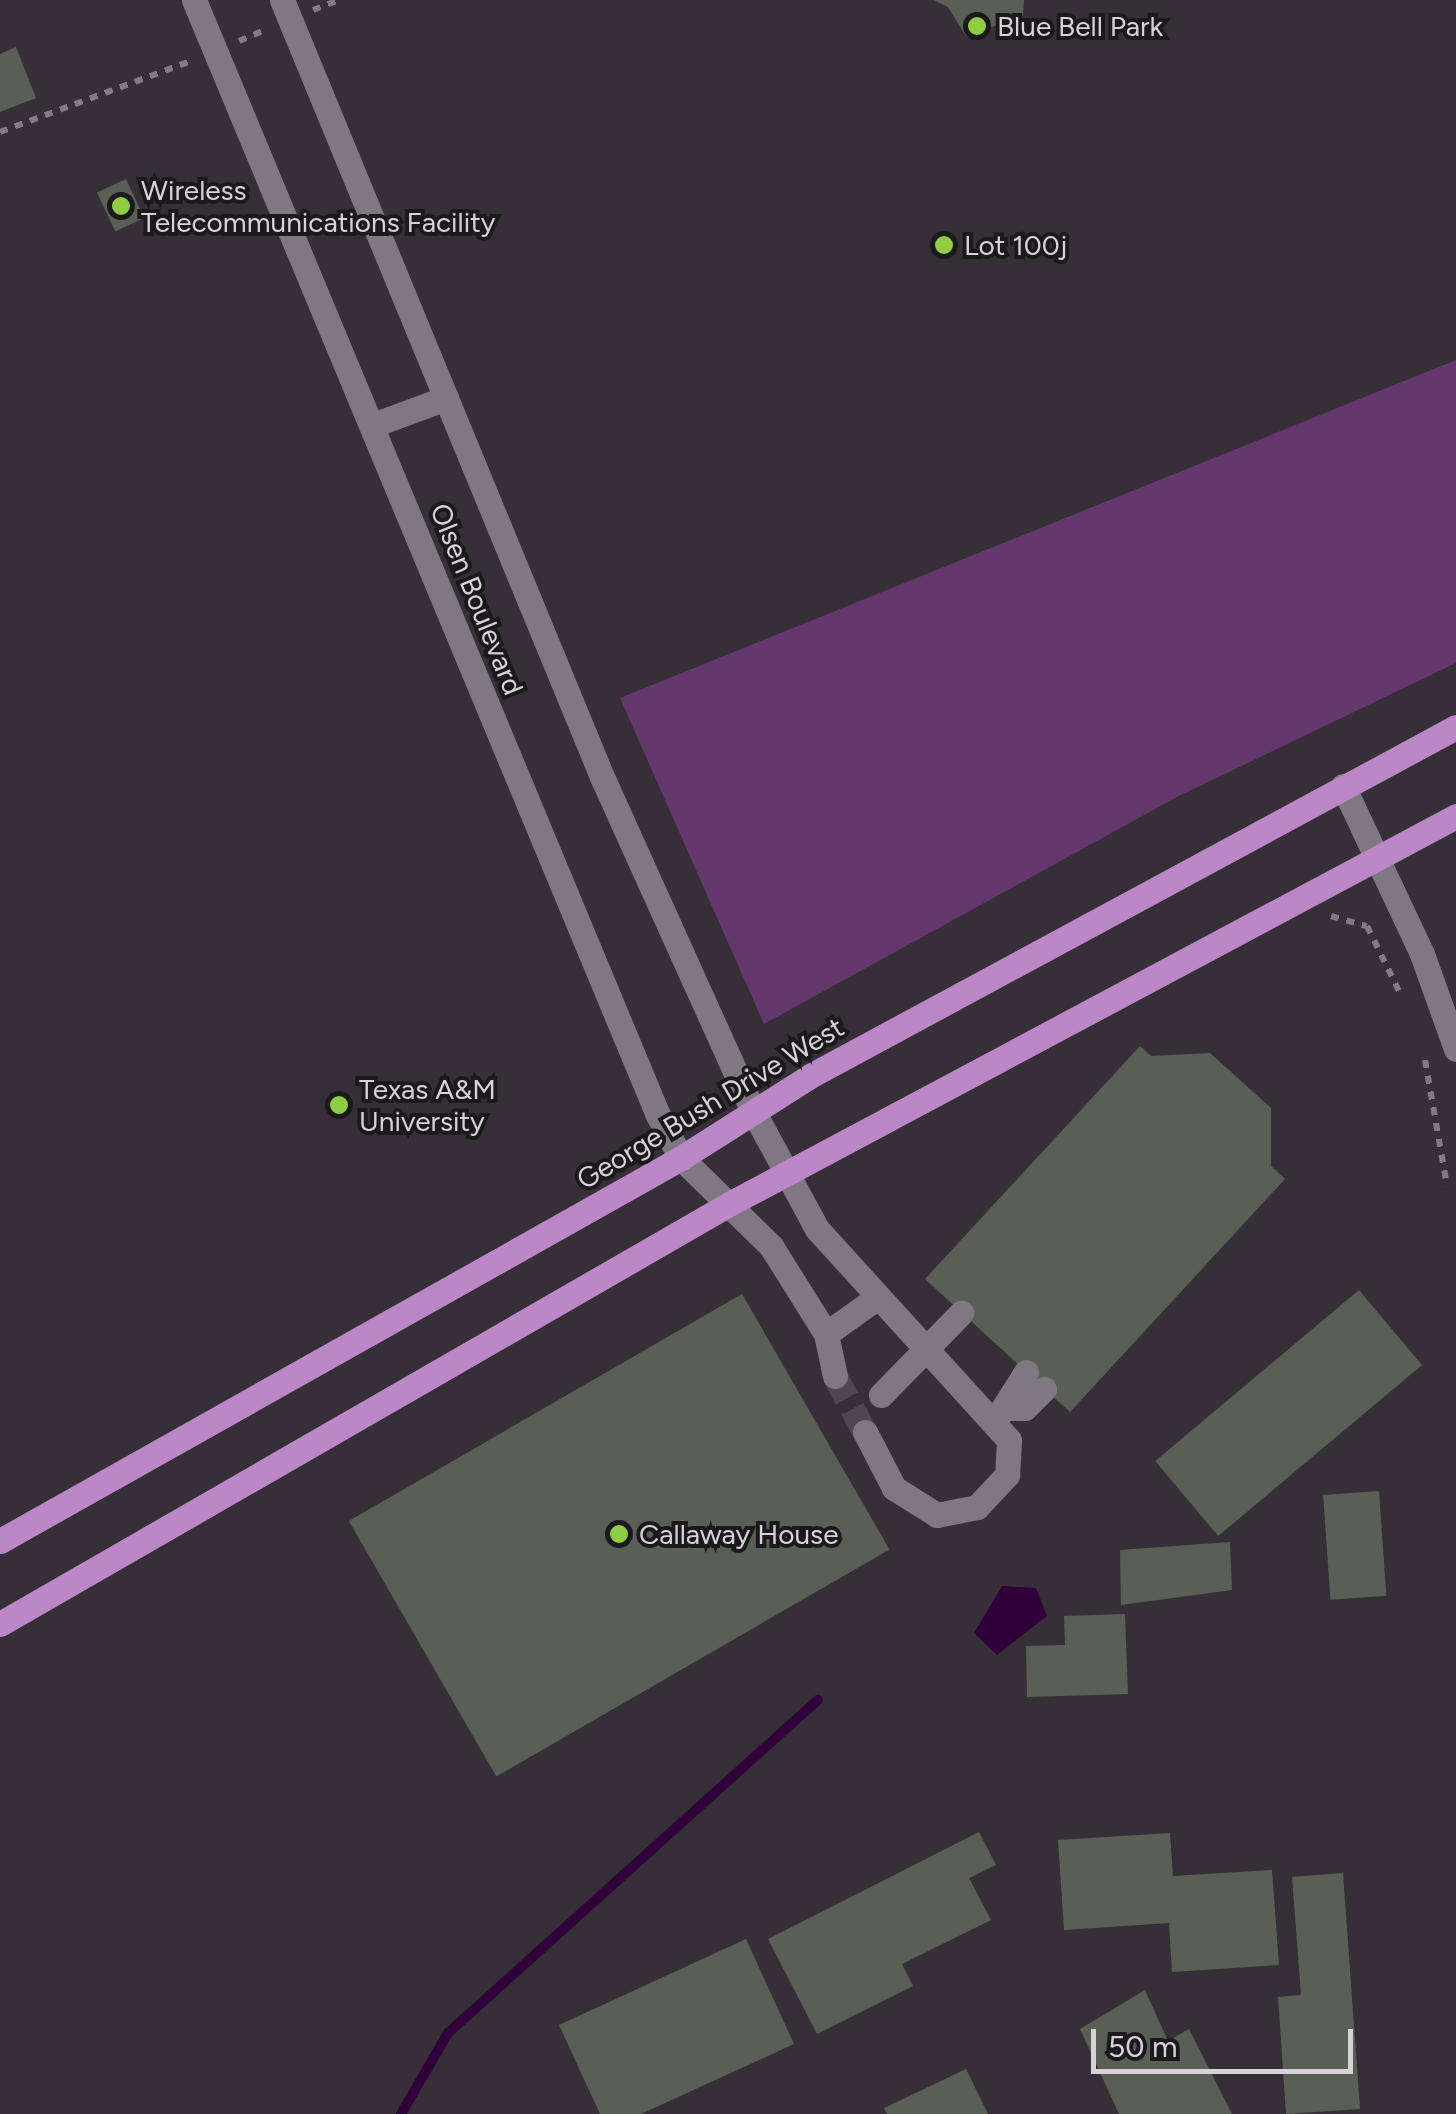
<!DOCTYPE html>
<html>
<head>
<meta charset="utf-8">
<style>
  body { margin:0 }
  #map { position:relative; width:1456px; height:2114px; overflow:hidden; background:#372f38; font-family:Figtree,sans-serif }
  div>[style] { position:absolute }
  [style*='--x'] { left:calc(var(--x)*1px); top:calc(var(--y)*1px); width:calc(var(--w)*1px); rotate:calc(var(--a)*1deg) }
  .green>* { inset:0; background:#64376d }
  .water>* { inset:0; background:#2f0039 }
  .stream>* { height:10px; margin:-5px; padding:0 5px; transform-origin:5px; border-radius:5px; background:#2f0039 }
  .building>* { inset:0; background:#595f54; transform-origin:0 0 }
  .minor-tunnel>* { height:25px; margin-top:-12.5px; transform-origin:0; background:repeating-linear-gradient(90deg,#4f4750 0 25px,transparent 0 37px) }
  .path>* { height:6px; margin-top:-3px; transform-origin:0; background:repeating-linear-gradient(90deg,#827b83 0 8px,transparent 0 16px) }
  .minor>* { height:25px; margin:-12.5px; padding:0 12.5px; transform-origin:12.5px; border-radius:12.5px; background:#7f7781 }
  .major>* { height:25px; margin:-12.5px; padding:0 12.5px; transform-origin:12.5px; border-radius:12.5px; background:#bb87c7 }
  .dots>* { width:28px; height:28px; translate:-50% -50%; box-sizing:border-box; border:5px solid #1c191d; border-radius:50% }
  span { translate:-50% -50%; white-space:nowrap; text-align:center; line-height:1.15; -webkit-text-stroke:8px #1c191d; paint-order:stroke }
  .poi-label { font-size:28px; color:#d7d2d8 }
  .left { translate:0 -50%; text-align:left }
  .street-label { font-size:28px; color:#d7d2d8 }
  .scale { position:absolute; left:1091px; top:2029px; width:262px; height:45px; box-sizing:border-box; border:5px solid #d7d2d8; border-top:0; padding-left:12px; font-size:30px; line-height:35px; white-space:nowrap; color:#d7d2d8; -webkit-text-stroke:8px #1c191d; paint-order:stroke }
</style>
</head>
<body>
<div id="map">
  <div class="green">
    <div style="clip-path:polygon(1456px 360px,1456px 663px,1177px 797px,764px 1024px,620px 698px)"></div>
  </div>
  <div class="water">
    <div style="clip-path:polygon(1002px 1586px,1036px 1588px,1047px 1616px,997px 1655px,974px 1633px)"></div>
  </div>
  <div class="stream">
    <div style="--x:401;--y:2114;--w:94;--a:-59.9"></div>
    <div style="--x:448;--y:2033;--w:498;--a:-42"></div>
  </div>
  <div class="building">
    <div style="clip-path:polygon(934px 0,1024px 0,1023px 16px,966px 36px,948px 7px)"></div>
    <div style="clip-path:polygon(16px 47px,36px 98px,0 112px,0 54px)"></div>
    <div style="left:126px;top:179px;width:43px;height:32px;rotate:65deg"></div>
    <div style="clip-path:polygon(1140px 1046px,1151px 1056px,1210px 1053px,1271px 1108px,1271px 1166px,1285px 1179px,1070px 1412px,925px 1279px)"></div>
    <div style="left:1359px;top:1290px;width:98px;height:266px;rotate:50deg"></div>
    <div style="left:742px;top:1294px;width:295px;height:454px;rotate:60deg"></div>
    <div style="left:1379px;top:1491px;width:105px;height:56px;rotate:86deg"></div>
    <div style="clip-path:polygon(1230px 1542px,1232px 1590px,1121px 1605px,1120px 1550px)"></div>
    <div style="clip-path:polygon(1125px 1614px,1128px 1694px,1027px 1697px,1026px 1646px,1065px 1645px,1064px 1616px)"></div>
    <div style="clip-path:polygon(979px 1832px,996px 1865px,969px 1878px,991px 1920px,902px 1964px,913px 1986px,817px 2034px,768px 1939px)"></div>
    <div style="clip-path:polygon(1170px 1833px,1173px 1876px,1272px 1870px,1279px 1965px,1172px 1972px,1169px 1923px,1064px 1930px,1058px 1840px)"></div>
    <div style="clip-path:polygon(1343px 1873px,1360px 2109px,1286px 2114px,1278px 1997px,1301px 1995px,1292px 1877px)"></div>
    <div style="clip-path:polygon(746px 1939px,794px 2044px,641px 2114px,600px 2114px,559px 2025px)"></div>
    <div style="clip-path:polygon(1145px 1990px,1168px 2041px,1189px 2029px,1232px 2114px,1119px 2114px,1080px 2029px)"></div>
    <div style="clip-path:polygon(966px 2069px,988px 2114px,887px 2114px,884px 2108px)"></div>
  </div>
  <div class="minor-tunnel">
    <div style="--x:835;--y:1376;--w:64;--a:61.8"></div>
  </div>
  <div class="path">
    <div style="--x:313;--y:10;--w:28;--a:-21"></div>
    <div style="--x:239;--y:41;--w:28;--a:-23"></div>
    <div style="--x:0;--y:132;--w:204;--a:-20.4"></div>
    <div style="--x:1331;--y:916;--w:37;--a:16"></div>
    <div style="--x:1367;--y:926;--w:79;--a:63.8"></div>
    <div style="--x:1425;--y:1060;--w:128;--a:80.1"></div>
  </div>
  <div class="minor">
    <div style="--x:194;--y:0;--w:1208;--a:67.41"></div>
    <div style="--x:658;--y:1115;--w:49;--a:61.9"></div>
    <div style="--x:681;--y:1158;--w:126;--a:44.4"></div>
    <div style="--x:771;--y:1246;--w:104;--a:58"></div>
    <div style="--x:826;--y:1334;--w:43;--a:77.9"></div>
    <div style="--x:282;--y:0;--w:843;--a:67.61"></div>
    <div style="--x:603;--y:779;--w:364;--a:65.7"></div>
    <div style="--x:753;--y:1111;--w:134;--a:61.5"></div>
    <div style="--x:817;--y:1229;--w:285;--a:47.7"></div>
    <div style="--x:1009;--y:1440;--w:35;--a:93"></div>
    <div style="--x:1007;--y:1475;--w:44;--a:133.2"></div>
    <div style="--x:977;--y:1507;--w:41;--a:168.7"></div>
    <div style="--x:937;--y:1515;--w:51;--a:-147.9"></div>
    <div style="--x:894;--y:1488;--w:63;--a:-117.4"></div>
    <div style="--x:373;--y:425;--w:78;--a:-20.3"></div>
    <div style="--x:1343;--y:786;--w:186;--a:64.8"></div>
    <div style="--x:1422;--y:954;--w:101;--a:70.3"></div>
    <div style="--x:826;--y:1334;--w:60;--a:-35.5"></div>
    <div style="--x:881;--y:1395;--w:115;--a:-45.7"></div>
    <div style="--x:1005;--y:1408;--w:20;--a:0"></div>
    <div style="--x:1025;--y:1408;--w:27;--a:-45"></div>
    <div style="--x:995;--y:1421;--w:58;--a:-57.7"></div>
  </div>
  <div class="major">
    <div style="--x:0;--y:1541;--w:781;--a:-29.35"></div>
    <div style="--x:681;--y:1158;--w:153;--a:-32.4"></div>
    <div style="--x:810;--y:1076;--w:734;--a:-28.38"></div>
    <div style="--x:0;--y:1624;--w:844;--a:-29.94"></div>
    <div style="--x:731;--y:1203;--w:822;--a:-28.09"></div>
  </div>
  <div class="dots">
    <div style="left:977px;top:26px;background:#8fcd42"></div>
    <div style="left:121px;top:206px;background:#8fcd42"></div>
    <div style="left:944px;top:245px;background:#8fcd42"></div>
    <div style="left:339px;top:1105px;background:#8fcd42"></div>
    <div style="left:619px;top:1534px;background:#8fcd42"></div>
  </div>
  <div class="poi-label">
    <span class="left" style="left:997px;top:26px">Blue Bell Park</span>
    <span class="left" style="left:141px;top:206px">Wireless<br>Telecommunications Facility</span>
    <span class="left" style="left:964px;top:245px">Lot 100j</span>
    <span class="left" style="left:359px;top:1105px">Texas A&amp;M<br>University</span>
    <span class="left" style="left:639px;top:1534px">Callaway House</span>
  </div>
  <div class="street-label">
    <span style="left:477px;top:599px;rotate:68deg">Olsen Boulevard</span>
    <span style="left:710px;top:1103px;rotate:-31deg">George Bush Drive West</span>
  </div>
  <div class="scale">50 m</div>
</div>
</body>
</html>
